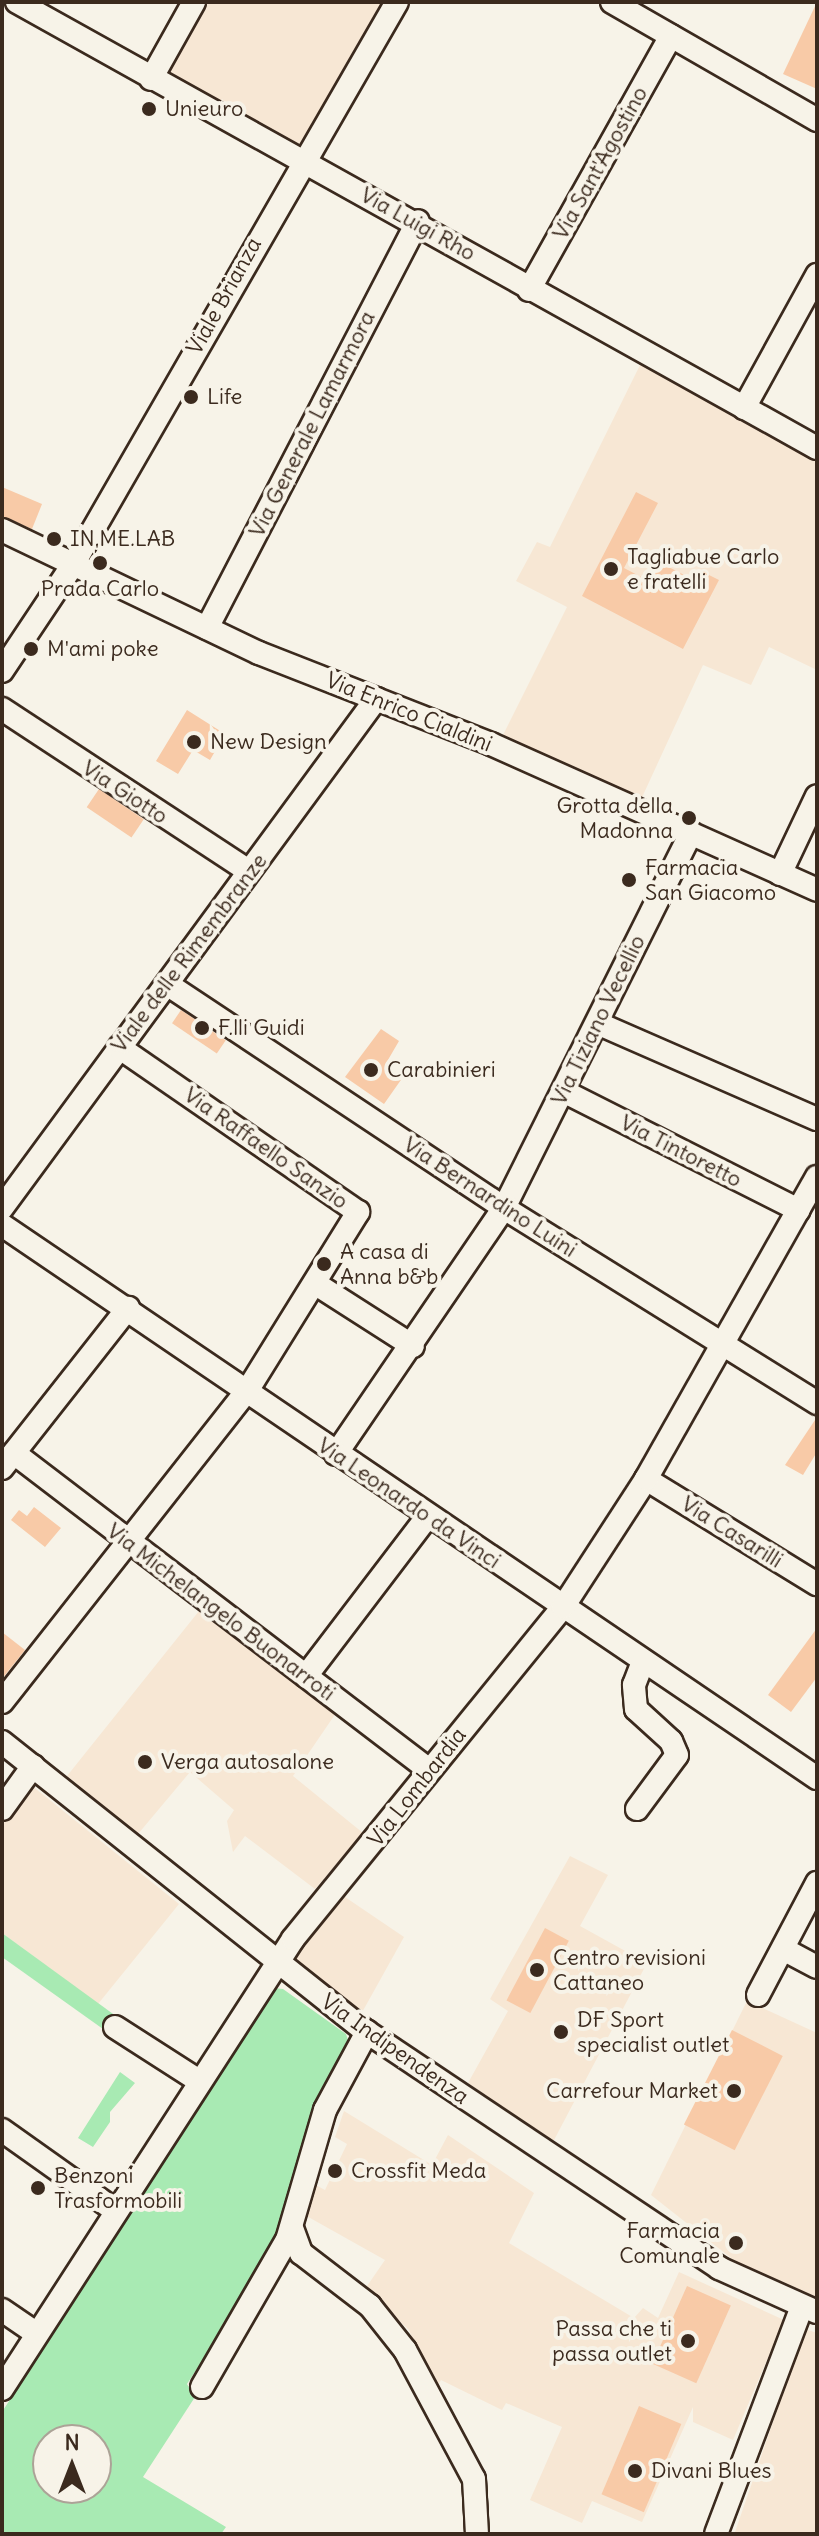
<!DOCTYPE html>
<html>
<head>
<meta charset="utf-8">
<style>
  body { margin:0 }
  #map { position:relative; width:819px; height:2536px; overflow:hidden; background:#f7f3e8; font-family:Delius,sans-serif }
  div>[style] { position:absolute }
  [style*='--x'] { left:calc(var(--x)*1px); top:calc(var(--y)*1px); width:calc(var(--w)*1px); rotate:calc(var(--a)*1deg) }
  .built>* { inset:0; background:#f7e7d4 }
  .green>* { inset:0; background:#a8eab3 }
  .building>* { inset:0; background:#f8caa7; transform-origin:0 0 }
  .roads { filter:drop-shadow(2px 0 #3b2a1e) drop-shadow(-2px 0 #3b2a1e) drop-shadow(0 2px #3b2a1e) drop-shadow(0 -2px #3b2a1e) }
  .minor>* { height:22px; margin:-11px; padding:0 11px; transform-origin:11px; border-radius:11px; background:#f7f3e8 }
  .dots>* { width:22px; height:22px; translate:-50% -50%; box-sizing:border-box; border:4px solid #f7f3e8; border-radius:50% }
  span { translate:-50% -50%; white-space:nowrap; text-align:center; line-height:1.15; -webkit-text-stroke:8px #f7f3e8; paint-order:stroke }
  .poi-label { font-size:22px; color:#3b2a1e }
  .left { translate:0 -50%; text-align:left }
  .right { translate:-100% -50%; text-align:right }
  .street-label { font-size:22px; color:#3b2a1e }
  .frame { position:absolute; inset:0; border:4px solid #3b2a1e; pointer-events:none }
  .north { position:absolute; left:32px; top:2424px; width:80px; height:80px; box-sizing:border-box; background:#f7f3e8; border:2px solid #aca397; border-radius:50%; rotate:0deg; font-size:22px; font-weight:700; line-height:32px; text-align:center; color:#3b2a1e }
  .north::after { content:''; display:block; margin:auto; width:28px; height:36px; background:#3b2a1e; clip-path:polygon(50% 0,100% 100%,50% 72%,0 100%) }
</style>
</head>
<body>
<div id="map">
  <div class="built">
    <div style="clip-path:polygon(197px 2px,394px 2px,299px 159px,154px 78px)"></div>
    <div style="clip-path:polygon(644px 357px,817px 452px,817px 670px,769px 647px,751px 685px,703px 665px,638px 806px,499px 743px,567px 607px,516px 581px,537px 542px,550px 547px)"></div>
    <div style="clip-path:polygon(199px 1611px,336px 1713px,293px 1776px,363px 1833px,315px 1889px,245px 1836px,233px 1852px,227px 1821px,234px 1810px,190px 1772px,138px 1834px,67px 1776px)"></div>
    <div style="clip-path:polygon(31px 1785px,179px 1904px,98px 2004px,2px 1933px,2px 1826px)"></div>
    <div style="clip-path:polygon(570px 1856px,608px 1875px,580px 1926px,647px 1963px,553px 2142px,468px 2083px,508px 2011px,490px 1999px)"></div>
    <div style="clip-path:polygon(342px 1895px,404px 1937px,360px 2016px,294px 1961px)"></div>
    <div style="clip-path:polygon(747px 2001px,817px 2033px,817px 2300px,764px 2284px,651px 2195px)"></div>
    <div style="clip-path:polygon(344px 2111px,432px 2165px,448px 2135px,534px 2193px,509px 2243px,634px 2318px,643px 2308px,658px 2318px,679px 2272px,784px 2320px,733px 2440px,693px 2422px,693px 2407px,642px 2522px,592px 2501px,582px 2523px,530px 2500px,562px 2427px,506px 2403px,502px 2410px,441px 2380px,434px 2392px,409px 2330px,365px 2289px,385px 2260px,303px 2214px,312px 2183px,325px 2190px,347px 2144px,335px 2137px)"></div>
    <div style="clip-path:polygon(805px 2329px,817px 2333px,817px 2534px,735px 2532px)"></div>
  </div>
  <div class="green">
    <div style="clip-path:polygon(2px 1933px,120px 2019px,110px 2034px,2px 1957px)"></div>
    <div style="clip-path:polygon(evenodd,273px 1988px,283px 1989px,346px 2034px,349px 2043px,275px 2249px,187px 2384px,195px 2397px,143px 2477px,226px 2527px,221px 2534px,2px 2534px,2px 2412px,273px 1988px,48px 2440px,96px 2440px,96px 2488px,48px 2488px,48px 2440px)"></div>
    <div style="clip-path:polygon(120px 2072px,135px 2083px,110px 2112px,110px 2122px,93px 2147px,78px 2138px)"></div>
  </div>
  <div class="building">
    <div style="clip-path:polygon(817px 2px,817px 89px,783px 74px)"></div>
    <div style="clip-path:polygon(2px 487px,42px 504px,32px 529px,2px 516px)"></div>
    <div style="clip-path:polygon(636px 492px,658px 503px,624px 568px,647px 580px,657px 561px,696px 581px,701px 571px,719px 580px,683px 649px,582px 596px)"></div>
    <div style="clip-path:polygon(187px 710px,225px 734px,210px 760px,193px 750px,178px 774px,156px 761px)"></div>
    <div style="left:99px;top:789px;width:54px;height:22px;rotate:34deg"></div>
    <div style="left:181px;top:1010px;width:54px;height:16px;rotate:34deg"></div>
    <div style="clip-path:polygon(381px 1029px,399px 1041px,385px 1065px,403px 1077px,384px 1104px,345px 1077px)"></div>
    <div style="clip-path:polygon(817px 1417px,817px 1452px,803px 1475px,785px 1465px)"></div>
    <div style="clip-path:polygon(34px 1507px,61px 1528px,45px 1547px,11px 1520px,19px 1510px,27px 1516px)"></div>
    <div style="clip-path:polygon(817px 1628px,817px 1677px,791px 1712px,768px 1695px)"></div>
    <div style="clip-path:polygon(2px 1632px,25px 1650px,2px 1679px)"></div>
    <div style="left:545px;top:1928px;width:27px;height:82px;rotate:28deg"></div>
    <div style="left:732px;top:2030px;width:57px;height:106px;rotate:27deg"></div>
    <div style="left:687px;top:2286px;width:48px;height:85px;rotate:24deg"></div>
    <div style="left:639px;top:2406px;width:46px;height:96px;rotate:23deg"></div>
  </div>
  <div class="roads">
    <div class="minor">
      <div style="--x:17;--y:2;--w:916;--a:29.14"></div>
      <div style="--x:612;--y:2;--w:237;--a:29.9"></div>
      <div style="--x:151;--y:79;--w:88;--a:-60.8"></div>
      <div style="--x:529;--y:290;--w:291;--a:-60.8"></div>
      <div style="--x:744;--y:408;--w:152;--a:-61.2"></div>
      <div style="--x:2;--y:530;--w:285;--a:25.6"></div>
      <div style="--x:259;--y:653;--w:249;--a:21.4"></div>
      <div style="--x:491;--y:744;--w:357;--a:24.1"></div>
      <div style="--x:207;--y:628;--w:458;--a:-62.6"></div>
      <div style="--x:2;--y:671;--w:130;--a:-56.3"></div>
      <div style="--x:74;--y:563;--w:647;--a:-60.07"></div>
      <div style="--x:2;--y:709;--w:295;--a:33.3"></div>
      <div style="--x:780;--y:874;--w:86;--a:-64.6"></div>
      <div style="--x:167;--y:984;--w:405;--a:33.6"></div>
      <div style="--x:504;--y:1208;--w:369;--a:31.9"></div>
      <div style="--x:597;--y:1023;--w:240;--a:23.6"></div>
      <div style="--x:563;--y:1091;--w:264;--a:26.8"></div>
      <div style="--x:2;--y:1208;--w:632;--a:-53.69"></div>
      <div style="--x:2;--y:1225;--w:985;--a:34.16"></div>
      <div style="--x:316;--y:1284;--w:115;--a:32.6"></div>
      <div style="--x:14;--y:1453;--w:522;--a:37.37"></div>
      <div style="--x:336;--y:1454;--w:298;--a:-55.7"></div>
      <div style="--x:504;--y:1208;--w:419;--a:-63.5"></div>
      <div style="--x:2;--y:1468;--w:204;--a:-51.8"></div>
      <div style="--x:646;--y:1479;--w:201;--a:31.6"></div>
      <div style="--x:306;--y:1676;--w:201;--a:-52.7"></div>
      <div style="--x:2;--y:1702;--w:396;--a:-51.8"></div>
      <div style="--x:247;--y:1391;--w:211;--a:-58.2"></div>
      <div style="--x:358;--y:1212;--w:290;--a:-145.4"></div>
      <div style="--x:2;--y:1742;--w:466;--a:38.5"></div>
      <div style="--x:367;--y:2032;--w:424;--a:33.8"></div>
      <div style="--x:719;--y:2268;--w:107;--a:24.2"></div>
      <div style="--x:2;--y:1809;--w:53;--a:-54.2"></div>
      <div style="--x:637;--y:1809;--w:67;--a:-53.5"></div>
      <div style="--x:677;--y:1755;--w:15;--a:-113"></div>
      <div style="--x:671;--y:1741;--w:47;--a:-137.6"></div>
      <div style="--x:636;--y:1709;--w:24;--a:-95"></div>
      <div style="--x:634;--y:1685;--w:26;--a:-69"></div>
      <div style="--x:783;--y:1949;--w:38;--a:28"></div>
      <div style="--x:758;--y:1995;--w:127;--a:-62.2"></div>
      <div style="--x:115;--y:2027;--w:100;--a:32.7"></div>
      <div style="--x:2;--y:2130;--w:140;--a:35.4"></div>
      <div style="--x:292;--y:2228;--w:27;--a:70"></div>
      <div style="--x:301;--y:2253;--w:87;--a:37.5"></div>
      <div style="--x:370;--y:2306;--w:56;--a:51.5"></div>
      <div style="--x:405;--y:2350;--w:146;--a:61.9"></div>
      <div style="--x:474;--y:2479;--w:55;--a:86.9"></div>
      <div style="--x:2;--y:2310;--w:42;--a:34.4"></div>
      <div style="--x:202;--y:2387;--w:170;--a:-60"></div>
      <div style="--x:287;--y:2240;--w:135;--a:-73.7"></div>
      <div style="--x:325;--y:2110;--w:89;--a:-61.7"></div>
      <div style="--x:2;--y:2389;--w:536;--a:-57.11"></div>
      <div style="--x:293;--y:1939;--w:428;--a:-50.9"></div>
      <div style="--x:563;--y:1607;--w:153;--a:-57"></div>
      <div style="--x:646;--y:1479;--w:347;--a:-60.5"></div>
      <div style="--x:716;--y:2534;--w:243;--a:-69.3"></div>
    </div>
  </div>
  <div class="dots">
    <div style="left:149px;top:109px;background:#3b2a1e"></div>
    <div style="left:191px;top:397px;background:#3b2a1e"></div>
    <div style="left:54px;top:539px;background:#3b2a1e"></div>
    <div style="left:100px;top:563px;background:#3b2a1e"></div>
    <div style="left:611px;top:569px;background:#3b2a1e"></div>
    <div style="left:31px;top:649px;background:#3b2a1e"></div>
    <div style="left:194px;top:742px;background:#3b2a1e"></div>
    <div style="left:689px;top:818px;background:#3b2a1e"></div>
    <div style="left:629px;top:880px;background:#3b2a1e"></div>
    <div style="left:202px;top:1028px;background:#3b2a1e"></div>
    <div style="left:371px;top:1070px;background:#3b2a1e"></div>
    <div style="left:324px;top:1264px;background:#3b2a1e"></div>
    <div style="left:145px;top:1762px;background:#3b2a1e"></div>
    <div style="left:537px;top:1970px;background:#3b2a1e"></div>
    <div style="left:561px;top:2032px;background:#3b2a1e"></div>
    <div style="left:734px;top:2091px;background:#3b2a1e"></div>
    <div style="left:335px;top:2171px;background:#3b2a1e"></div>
    <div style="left:38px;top:2188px;background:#3b2a1e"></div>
    <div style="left:736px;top:2243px;background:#3b2a1e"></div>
    <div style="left:688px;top:2341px;background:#3b2a1e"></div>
    <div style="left:635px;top:2471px;background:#3b2a1e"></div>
  </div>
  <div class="poi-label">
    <span class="left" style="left:165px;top:109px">Unieuro</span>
    <span class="left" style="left:207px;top:397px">Life</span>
    <span class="left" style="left:70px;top:539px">IN.ME.LAB</span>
    <span class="left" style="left:627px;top:569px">Tagliabue Carlo<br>e fratelli</span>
    <span style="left:100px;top:589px">Prada Carlo</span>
    <span class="left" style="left:47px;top:649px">M'ami poke</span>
    <span class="left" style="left:210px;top:742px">New Design</span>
    <span class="right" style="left:673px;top:818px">Grotta della<br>Madonna</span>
    <span class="left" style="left:645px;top:880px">Farmacia<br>San Giacomo</span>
    <span class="left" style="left:218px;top:1028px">F.lli Guidi</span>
    <span class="left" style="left:387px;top:1070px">Carabinieri</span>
    <span class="left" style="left:340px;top:1264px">A casa di<br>Anna b&amp;b</span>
    <span class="left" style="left:161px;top:1762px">Verga autosalone</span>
    <span class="left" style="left:553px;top:1970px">Centro revisioni<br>Cattaneo</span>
    <span class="left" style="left:577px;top:2032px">DF Sport<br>specialist outlet</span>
    <span class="right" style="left:718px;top:2091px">Carrefour Market</span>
    <span class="left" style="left:351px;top:2171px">Crossfit Meda</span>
    <span class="left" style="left:54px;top:2188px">Benzoni<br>Trasformobili</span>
    <span class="right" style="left:720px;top:2243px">Farmacia<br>Comunale</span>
    <span class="right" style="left:672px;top:2341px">Passa che ti<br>passa outlet</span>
    <span class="left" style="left:651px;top:2471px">Divani Blues</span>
  </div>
  <div class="street-label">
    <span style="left:600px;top:163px;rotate:-61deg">Via Sant'Agostino</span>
    <span style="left:418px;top:224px;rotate:29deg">Via Luigi Rho</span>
    <span style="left:224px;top:296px;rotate:-61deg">Viale Brianza</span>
    <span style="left:312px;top:424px;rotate:-63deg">Via Generale Lamarmora</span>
    <span style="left:409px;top:712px;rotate:22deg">Via Enrico Cialdini</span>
    <span style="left:125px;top:792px;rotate:33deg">Via Giotto</span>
    <span style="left:189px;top:953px;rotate:-53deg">Viale delle Rimembranze</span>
    <span style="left:598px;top:1020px;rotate:-64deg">Via Tiziano Vecellio</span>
    <span style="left:266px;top:1148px;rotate:35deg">Via Raffaello Sanzio</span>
    <span style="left:681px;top:1151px;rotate:27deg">Via Tintoretto</span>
    <span style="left:490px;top:1197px;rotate:33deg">Via Bernardino Luini</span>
    <span style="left:409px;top:1503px;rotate:34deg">Via Leonardo da Vinci</span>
    <span style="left:732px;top:1532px;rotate:32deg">Via Casarilli</span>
    <span style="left:221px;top:1612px;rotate:37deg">Via Michelangelo Buonarroti</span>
    <span style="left:417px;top:1787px;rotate:-52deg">Via Lombardia</span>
    <span style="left:395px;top:2049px;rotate:35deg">Via Indipendenza</span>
  </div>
  <div class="frame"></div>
  <div class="north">N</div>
</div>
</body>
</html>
